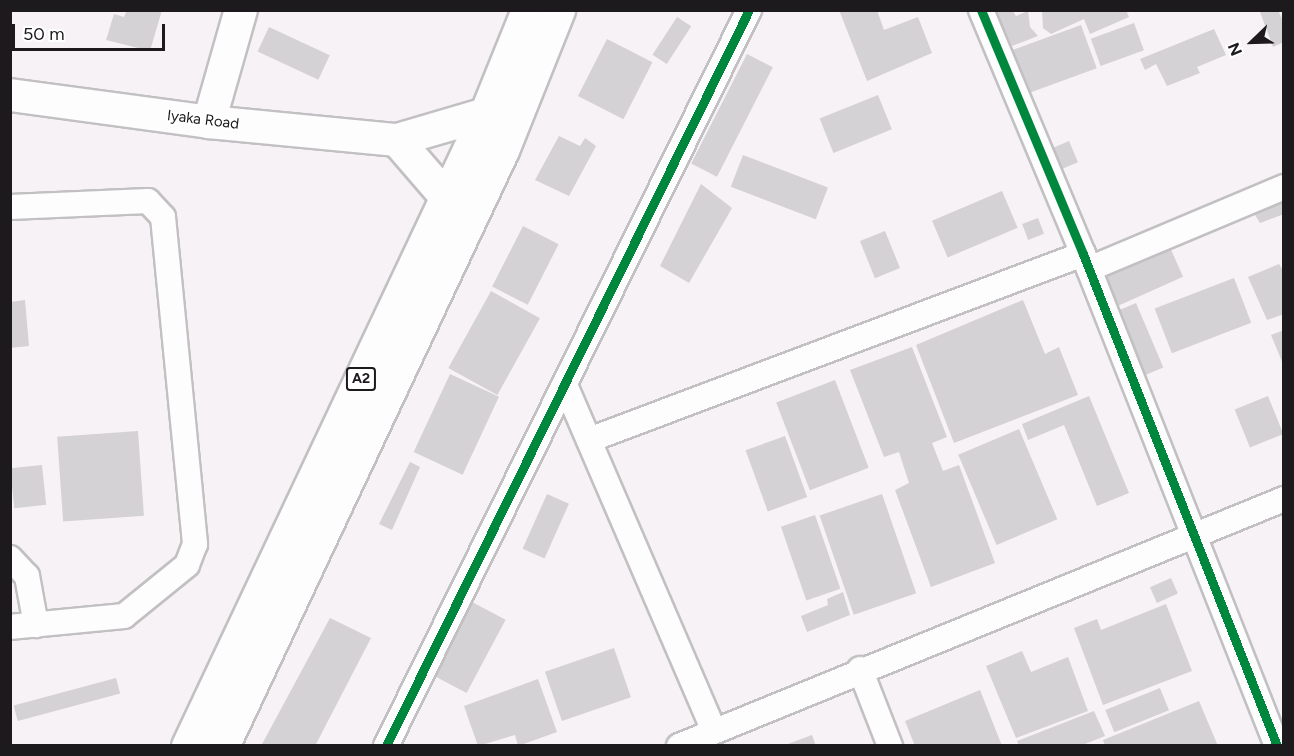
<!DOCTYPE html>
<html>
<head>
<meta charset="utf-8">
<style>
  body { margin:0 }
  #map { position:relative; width:1294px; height:756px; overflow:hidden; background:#f6f2f6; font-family:Figtree,sans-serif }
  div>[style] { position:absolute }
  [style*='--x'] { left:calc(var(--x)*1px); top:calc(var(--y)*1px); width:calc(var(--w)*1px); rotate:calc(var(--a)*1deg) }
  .building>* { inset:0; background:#d4d2d4; transform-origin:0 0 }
  .roads { filter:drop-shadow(2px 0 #c2c0c2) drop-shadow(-2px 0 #c2c0c2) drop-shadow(0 2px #c2c0c2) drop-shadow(0 -2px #c2c0c2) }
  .minor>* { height:24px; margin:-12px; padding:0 12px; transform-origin:12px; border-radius:12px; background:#fefdfe }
  .major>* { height:32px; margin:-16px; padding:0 16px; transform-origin:16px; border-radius:16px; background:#fefdfe }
  .highway>* { height:33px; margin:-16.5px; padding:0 16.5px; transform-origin:16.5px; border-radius:16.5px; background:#fefdfe }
  .cycleway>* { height:9px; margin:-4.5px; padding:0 4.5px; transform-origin:4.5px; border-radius:4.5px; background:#00873e }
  span { translate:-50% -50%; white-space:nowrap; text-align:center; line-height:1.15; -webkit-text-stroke:4.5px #fff; paint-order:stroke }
  .shield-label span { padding:2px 4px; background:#fff; border:2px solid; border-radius:4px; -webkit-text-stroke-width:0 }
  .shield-label { font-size:14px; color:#1c1a1c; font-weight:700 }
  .street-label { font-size:15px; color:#1c1a1c }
  .frame { position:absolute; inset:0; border:12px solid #1c1a1c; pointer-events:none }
  .north { position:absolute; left:1222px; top:12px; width:60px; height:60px; -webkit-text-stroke:4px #fff; paint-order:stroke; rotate:247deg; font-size:16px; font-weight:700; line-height:24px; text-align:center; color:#1c1a1c }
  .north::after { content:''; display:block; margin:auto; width:21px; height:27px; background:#1c1a1c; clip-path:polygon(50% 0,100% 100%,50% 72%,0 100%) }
  .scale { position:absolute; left:12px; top:24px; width:153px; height:27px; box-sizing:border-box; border:3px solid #1c1a1c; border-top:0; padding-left:8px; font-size:18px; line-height:21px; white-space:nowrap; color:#1c1a1c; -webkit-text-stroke:4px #fff; paint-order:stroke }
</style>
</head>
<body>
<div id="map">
  <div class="building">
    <div style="clip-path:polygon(127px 10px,162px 10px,150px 51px,106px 40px,114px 14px,124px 17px)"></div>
    <div style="clip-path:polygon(839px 10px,877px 10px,884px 30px,918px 17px,932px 53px,867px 81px)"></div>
    <div style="clip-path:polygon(989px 10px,1012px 10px,1016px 16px,1028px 11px,1030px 27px,1038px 36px,1012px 46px,1007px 35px,1000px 38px)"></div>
    <div style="clip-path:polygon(1042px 10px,1126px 10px,1129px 17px,1090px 34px,1084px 19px,1051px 34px,1043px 28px)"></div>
    <div style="clip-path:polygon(1265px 10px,1278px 10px,1284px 23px,1284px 42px,1273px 47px,1260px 12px)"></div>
    <div style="left:677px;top:17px;width:17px;height:45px;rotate:33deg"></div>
    <div style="left:1134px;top:23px;width:29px;height:46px;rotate:70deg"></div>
    <div style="left:1081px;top:25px;width:46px;height:78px;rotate:70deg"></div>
    <div style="left:269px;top:27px;width:67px;height:27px;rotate:25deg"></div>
    <div style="clip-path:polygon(1214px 29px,1226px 55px,1197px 67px,1200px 73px,1167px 86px,1156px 64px,1145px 70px,1140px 59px)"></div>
    <div style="left:607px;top:39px;width:51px;height:64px;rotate:27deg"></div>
    <div style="left:747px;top:54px;width:29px;height:123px;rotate:27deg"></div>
    <div style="left:878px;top:95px;width:37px;height:63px;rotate:68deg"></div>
    <div style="clip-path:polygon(559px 136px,580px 146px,585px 138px,596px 146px,569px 196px,535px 180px)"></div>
    <div style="left:1069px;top:141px;width:23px;height:17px;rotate:67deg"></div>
    <div style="left:743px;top:155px;width:91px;height:34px;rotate:21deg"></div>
    <div style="clip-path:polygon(701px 184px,732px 208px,689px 283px,660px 266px)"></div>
    <div style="left:1002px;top:191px;width:40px;height:76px;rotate:67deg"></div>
    <div style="clip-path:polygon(1284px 197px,1284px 214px,1260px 223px,1252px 210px)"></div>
    <div style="left:1038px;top:218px;width:17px;height:17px;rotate:69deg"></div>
    <div style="left:523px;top:226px;width:40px;height:68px;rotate:27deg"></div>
    <div style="left:885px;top:231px;width:40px;height:27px;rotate:68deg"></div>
    <div style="left:1168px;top:243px;width:37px;height:74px;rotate:66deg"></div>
    <div style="clip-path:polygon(1279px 264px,1284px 272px,1284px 314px,1267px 320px,1248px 277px)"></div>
    <div style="left:1234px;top:278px;width:48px;height:85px;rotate:69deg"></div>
    <div style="left:491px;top:291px;width:56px;height:88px;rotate:29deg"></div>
    <div style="clip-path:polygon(25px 300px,29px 346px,10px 348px,10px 302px)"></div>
    <div style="clip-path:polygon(1023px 300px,1045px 354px,1059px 347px,1078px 395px,954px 443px,916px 345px)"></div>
    <div style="left:1136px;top:303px;width:70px;height:19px;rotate:67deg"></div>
    <div style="clip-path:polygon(1284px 330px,1284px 364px,1283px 364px,1271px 335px)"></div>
    <div style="clip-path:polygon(912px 347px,947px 437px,932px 443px,943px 471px,959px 465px,995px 563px,931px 587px,895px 490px,909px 483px,899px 452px,884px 457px,850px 370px)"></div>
    <div style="left:450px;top:374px;width:54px;height:86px;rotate:25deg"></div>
    <div style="left:835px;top:380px;width:94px;height:63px;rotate:69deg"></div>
    <div style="clip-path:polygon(1089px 396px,1129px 493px,1097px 506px,1064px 425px,1028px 440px,1022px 424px)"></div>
    <div style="left:1268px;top:396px;width:41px;height:36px;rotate:68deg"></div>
    <div style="left:1019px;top:429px;width:98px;height:66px;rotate:67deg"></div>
    <div style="left:138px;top:431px;width:85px;height:81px;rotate:86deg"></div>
    <div style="left:785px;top:436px;width:65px;height:42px;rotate:70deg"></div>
    <div style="clip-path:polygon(410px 462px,420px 467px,392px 530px,379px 524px)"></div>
    <div style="left:42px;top:465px;width:40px;height:32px;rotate:84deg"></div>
    <div style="left:547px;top:494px;width:24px;height:60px;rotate:24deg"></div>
    <div style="left:882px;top:494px;width:105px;height:66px;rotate:71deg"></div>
    <div style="left:815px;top:515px;width:78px;height:36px;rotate:71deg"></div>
    <div style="left:1171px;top:578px;width:17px;height:23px;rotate:66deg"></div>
    <div style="clip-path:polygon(843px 592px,850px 615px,807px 632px,801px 616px,828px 605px,827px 599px)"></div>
    <div style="left:472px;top:602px;width:38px;height:83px;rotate:28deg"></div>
    <div style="clip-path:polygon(1166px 604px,1192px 671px,1103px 705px,1074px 628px,1097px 619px,1101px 630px)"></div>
    <div style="clip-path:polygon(330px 618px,371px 638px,315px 746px,261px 746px)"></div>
    <div style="left:614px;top:648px;width:52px;height:73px;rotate:71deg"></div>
    <div style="clip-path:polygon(1022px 651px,1031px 672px,1068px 657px,1088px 711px,1016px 738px,986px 666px)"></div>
    <div style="left:116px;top:678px;width:16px;height:106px;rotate:75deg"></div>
    <div style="clip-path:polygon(538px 679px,557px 732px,518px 746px,515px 735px,478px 746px,464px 706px)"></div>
    <div style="left:1160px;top:688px;width:24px;height:59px;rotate:68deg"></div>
    <div style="clip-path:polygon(980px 690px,1002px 746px,915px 746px,905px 721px)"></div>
    <div style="clip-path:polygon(1199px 701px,1218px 746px,1105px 746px,1103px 740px)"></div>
    <div style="clip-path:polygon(1094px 711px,1105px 736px,1080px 746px,1019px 746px,1017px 741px)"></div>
    <div style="clip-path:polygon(812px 735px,816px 746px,785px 746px,785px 745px)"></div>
  </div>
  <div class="roads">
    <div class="minor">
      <div style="--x:981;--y:10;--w:264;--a:67.3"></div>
      <div style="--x:1083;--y:254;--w:529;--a:68.48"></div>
      <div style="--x:10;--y:207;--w:138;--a:-2.5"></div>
      <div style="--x:148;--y:201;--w:22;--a:47"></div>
      <div style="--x:163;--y:217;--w:329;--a:84.4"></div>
      <div style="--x:195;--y:544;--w:22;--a:111"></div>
      <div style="--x:187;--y:565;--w:81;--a:141"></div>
      <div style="--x:124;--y:616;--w:115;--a:174.5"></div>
      <div style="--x:1089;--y:269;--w:212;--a:-22.8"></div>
      <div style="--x:565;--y:385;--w:377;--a:66.7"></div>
      <div style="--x:589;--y:440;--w:528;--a:-20.63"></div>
      <div style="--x:10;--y:558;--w:25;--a:47"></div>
      <div style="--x:27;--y:576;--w:50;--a:79.6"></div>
      <div style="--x:860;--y:669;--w:83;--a:68.7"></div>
      <div style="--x:386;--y:746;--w:821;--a:-63.75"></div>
      <div style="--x:679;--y:746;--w:653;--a:-22.21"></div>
    </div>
    <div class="major">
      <div style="--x:10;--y:95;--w:201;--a:7.7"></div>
      <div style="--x:209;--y:122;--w:189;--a:5.5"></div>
      <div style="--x:397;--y:140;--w:93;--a:-16.3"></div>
      <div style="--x:209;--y:122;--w:116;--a:-74.1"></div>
      <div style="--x:397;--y:140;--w:77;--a:49.2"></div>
    </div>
    <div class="highway">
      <div style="--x:188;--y:746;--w:699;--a:-64.76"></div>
      <div style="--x:486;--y:114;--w:112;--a:-68"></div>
      <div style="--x:222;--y:746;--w:658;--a:-64.84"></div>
      <div style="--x:502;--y:150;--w:151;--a:-68.2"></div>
    </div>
  </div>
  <div class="cycleway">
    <div style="--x:981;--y:10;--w:264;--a:67.3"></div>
    <div style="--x:1083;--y:254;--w:529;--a:68.48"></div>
    <div style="--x:386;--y:746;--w:821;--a:-63.75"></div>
  </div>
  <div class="shield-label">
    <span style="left:361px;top:379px">A2</span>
  </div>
  <div class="street-label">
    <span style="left:203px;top:120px;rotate:7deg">Iyaka Road</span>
  </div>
  <div class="frame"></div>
  <div class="north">N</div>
  <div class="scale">50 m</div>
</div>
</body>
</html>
